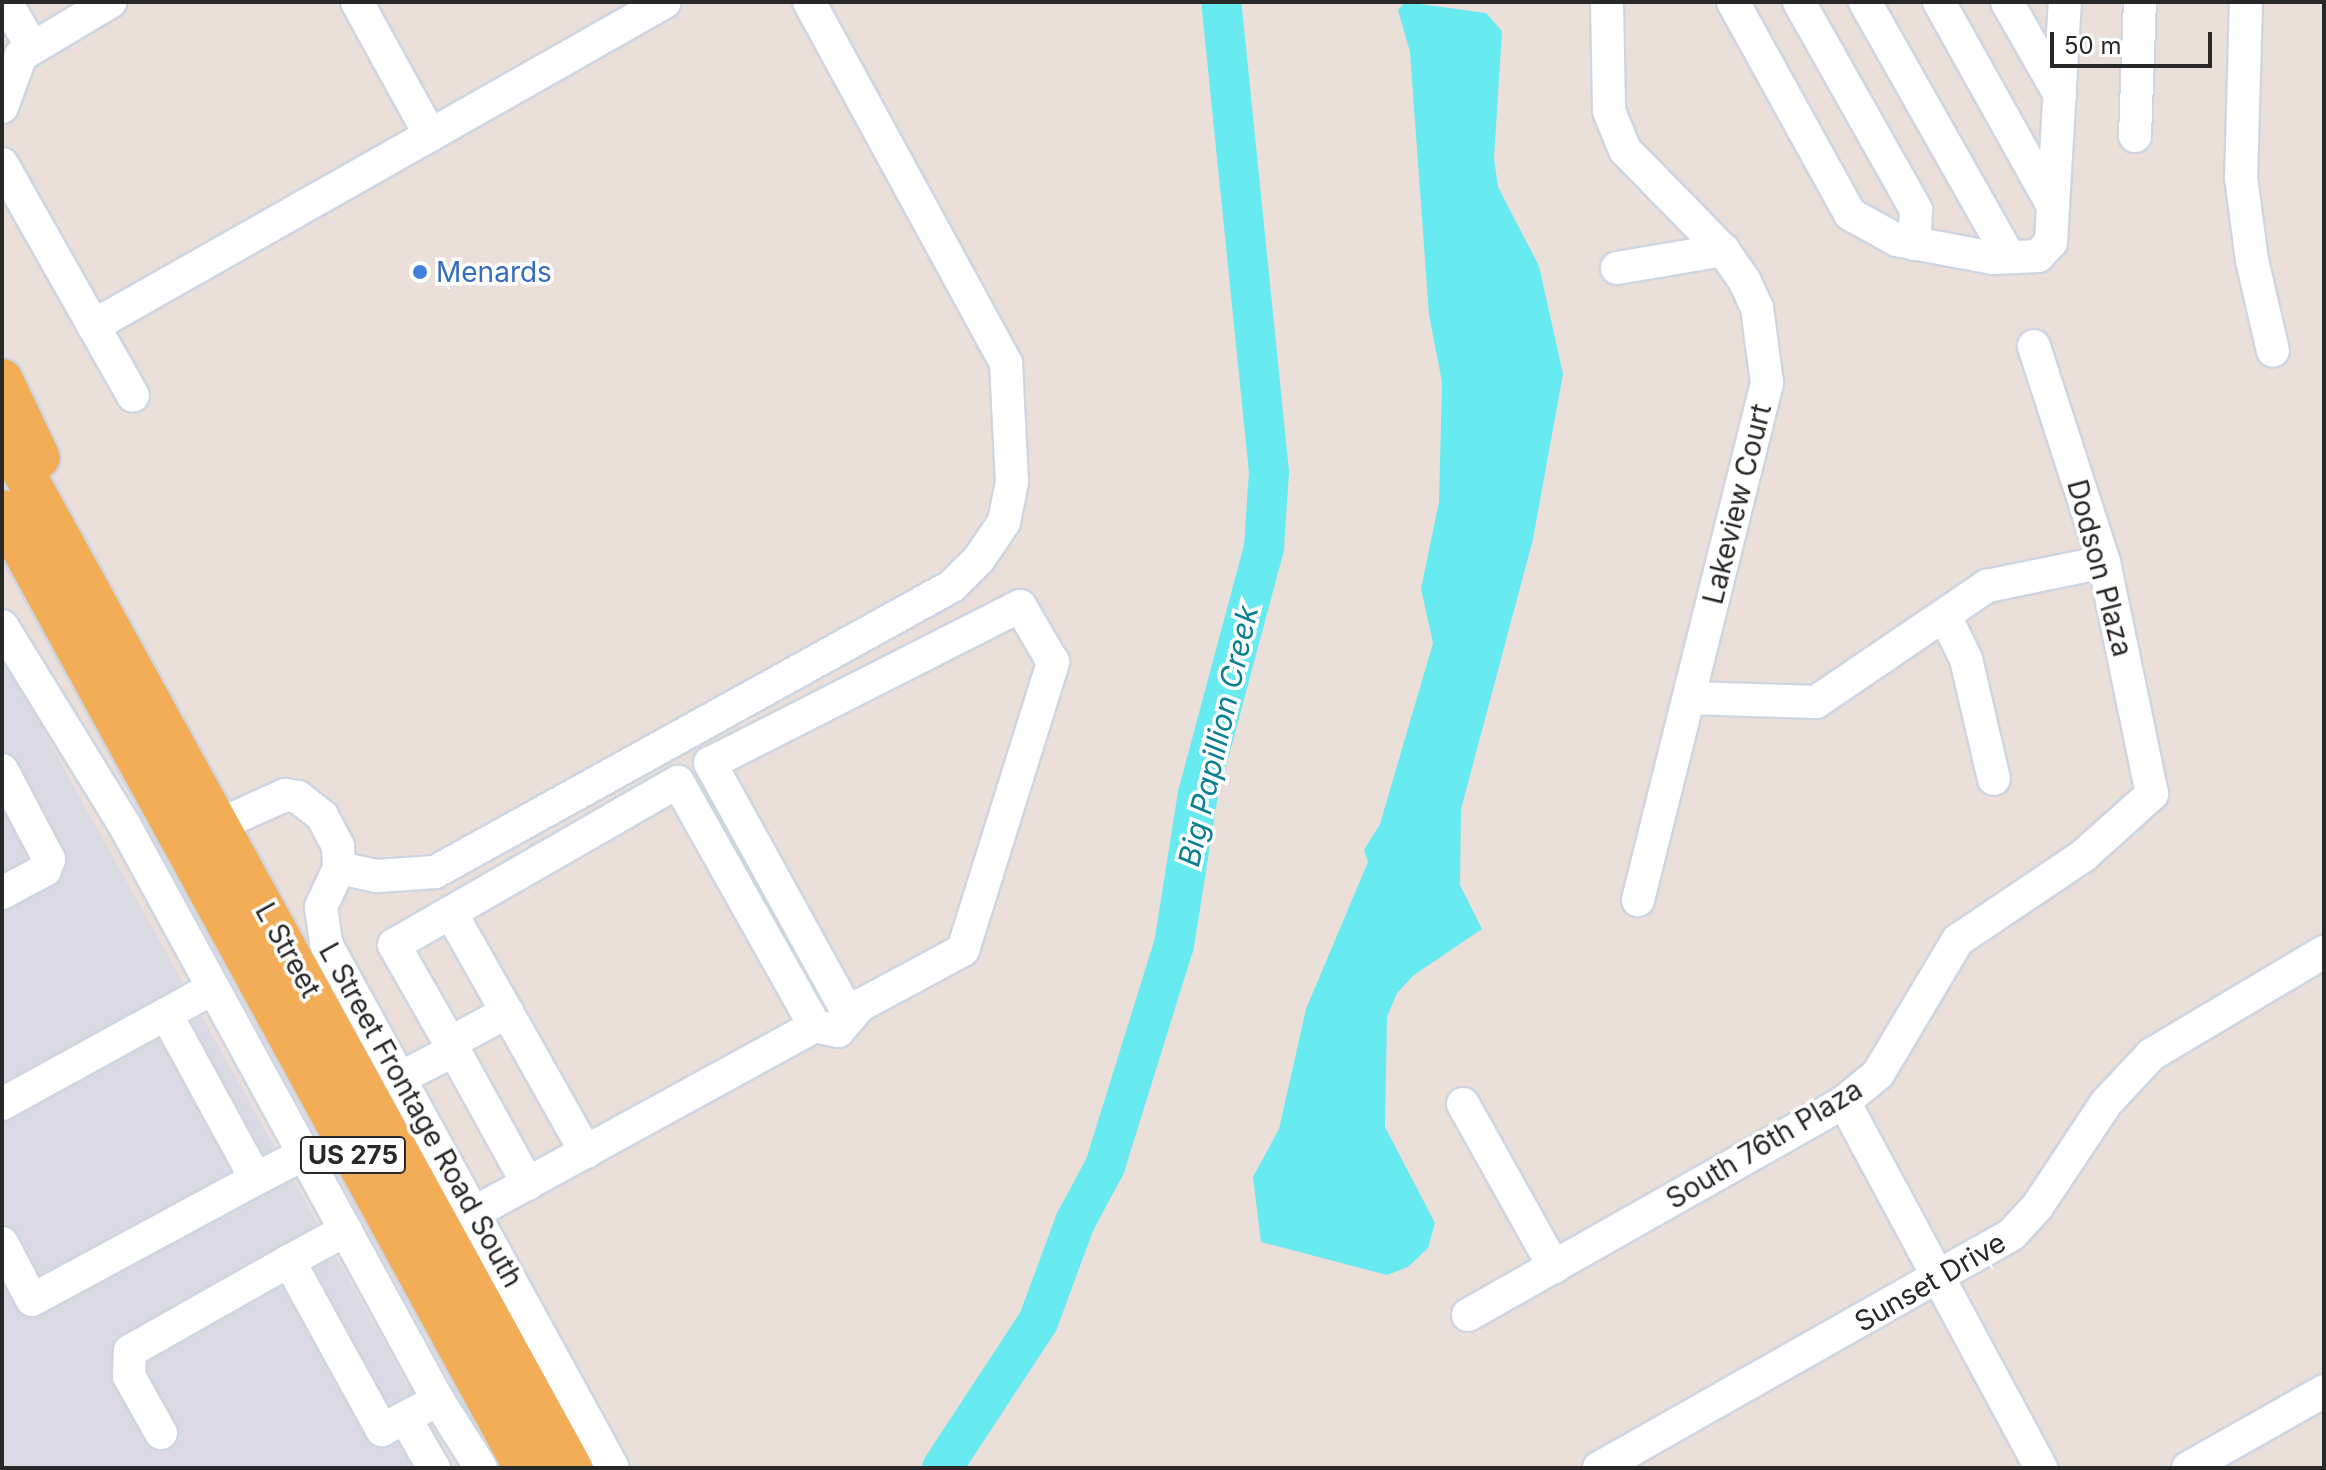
<!DOCTYPE html>
<html>
<head>
<meta charset="utf-8">
<style>
  body { margin:0 }
  #map { position:relative; width:2326px; height:1470px; overflow:hidden; background:#ebdfd9; font-family:Inter,sans-serif }
  div>[style] { position:absolute }
  [style*='--x'] { left:calc(var(--x)*1px); top:calc(var(--y)*1px); width:calc(var(--w)*1px); rotate:calc(var(--a)*1deg) }
  .industrial>* { inset:0; background:#dbdae3 }
  .water>* { inset:0; background:#68eaf1 }
  .river>* { height:40px; margin:-20px; padding:0 20px; transform-origin:20px; border-radius:20px; background:#68eaf1 }
  .roads { filter:drop-shadow(2px 0 #ced6e2) drop-shadow(-2px 0 #ced6e2) drop-shadow(0 2px #ced6e2) drop-shadow(0 -2px #ced6e2) }
  .minor>* { height:32px; margin:-16px; padding:0 16px; transform-origin:16px; border-radius:16px; background:#fff }
  .major>* { height:42px; margin:-21px; padding:0 21px; transform-origin:21px; border-radius:21px; background:#f3ad56 }
  .dots>* { width:22px; height:22px; translate:-50% -50%; box-sizing:border-box; border:4px solid #fff; border-radius:50% }
  span { translate:-50% -50%; white-space:nowrap; text-align:center; line-height:1.15; -webkit-text-stroke:7px #fff; paint-order:stroke }
  .shield-label span { padding:2px 6px; background:#fff; border:2px solid; border-radius:6px; -webkit-text-stroke-width:0 }
  .shield-label { font-size:26px; color:#282828; font-weight:700 }
  .shop-label { font-size:28px; color:#366cbe }
  .left { translate:0 -50%; text-align:left }
  .street-label { font-size:28px; color:#282828 }
  .water-label { font-size:30px; color:#0a8193; font-style:italic }
  .frame { position:absolute; inset:0; border:4px solid #282828; pointer-events:none }
  .scale { position:absolute; left:2050px; top:32px; width:162px; height:36px; box-sizing:border-box; border:4px solid #282828; border-top:0; padding-left:10px; font-size:24px; line-height:28px; white-space:nowrap; color:#282828; -webkit-text-stroke:6px #fff; paint-order:stroke }
</style>
</head>
<body>
<div id="map">
  <div class="industrial">
    <div style="clip-path:polygon(2px 654px,75px 789px,454px 1468px,2px 1468px)"></div>
  </div>
  <div class="water">
    <div style="clip-path:polygon(1405px 2px,1486px 13px,1502px 31px,1494px 158px,1498px 187px,1539px 266px,1563px 374px,1533px 539px,1461px 809px,1460px 885px,1482px 929px,1414px 975px,1397px 993px,1387px 1017px,1385px 1127px,1435px 1223px,1428px 1248px,1408px 1267px,1387px 1275px,1261px 1242px,1253px 1177px,1279px 1129px,1306px 1009px,1368px 862px,1364px 850px,1380px 824px,1433px 643px,1421px 589px,1439px 502px,1442px 382px,1429px 315px,1410px 52px,1398px 10px)"></div>
  </div>
  <div class="river">
    <div style="--x:942;--y:1468;--w:175;--a:-56.7"></div>
    <div style="--x:1038;--y:1322;--w:107;--a:-69.7"></div>
    <div style="--x:1075;--y:1222;--w:64;--a:-61.8"></div>
    <div style="--x:1105;--y:1166;--w:232;--a:-72.7"></div>
    <div style="--x:1174;--y:945;--w:153;--a:-81"></div>
    <div style="--x:1198;--y:794;--w:256;--a:-75"></div>
    <div style="--x:1264;--y:547;--w:75;--a:-86.2"></div>
    <div style="--x:1269;--y:472;--w:472;--a:-95.8"></div>
  </div>
  <div class="roads">
    <div class="minor">
      <div style="--x:6;--y:2;--w:52;--a:60"></div>
      <div style="--x:357;--y:2;--w:152;--a:61.2"></div>
      <div style="--x:1607;--y:2;--w:109;--a:88.9"></div>
      <div style="--x:1609;--y:111;--w:42;--a:67.7"></div>
      <div style="--x:1625;--y:150;--w:140;--a:45.6"></div>
      <div style="--x:1723;--y:250;--w:37;--a:55"></div>
      <div style="--x:1744;--y:280;--w:31;--a:65"></div>
      <div style="--x:1757;--y:308;--w:76;--a:82.4"></div>
      <div style="--x:1767;--y:383;--w:533;--a:104.01"></div>
      <div style="--x:1733;--y:2;--w:242;--a:61.1"></div>
      <div style="--x:1850;--y:214;--w:54;--a:29"></div>
      <div style="--x:1897;--y:240;--w:98;--a:10.6"></div>
      <div style="--x:1993;--y:258;--w:45;--a:-2.5"></div>
      <div style="--x:2038;--y:256;--w:19;--a:-47"></div>
      <div style="--x:2051;--y:242;--w:240;--a:-86.7"></div>
      <div style="--x:1799;--y:2;--w:239;--a:60.6"></div>
      <div style="--x:1916;--y:210;--w:34;--a:93"></div>
      <div style="--x:1865;--y:2;--w:293;--a:60.5"></div>
      <div style="--x:1939;--y:2;--w:234;--a:60.8"></div>
      <div style="--x:2007;--y:2;--w:107;--a:60.3"></div>
      <div style="--x:2246;--y:2;--w:175;--a:91.6"></div>
      <div style="--x:2241;--y:177;--w:84;--a:82.5"></div>
      <div style="--x:2252;--y:260;--w:93;--a:77"></div>
      <div style="--x:2;--y:107;--w:55;--a:-69.9"></div>
      <div style="--x:21;--y:55;--w:104;--a:-30.8"></div>
      <div style="--x:2135;--y:136;--w:134;--a:-87.9"></div>
      <div style="--x:2;--y:164;--w:266;--a:60.5"></div>
      <div style="--x:1617;--y:268;--w:108;--a:-9.6"></div>
      <div style="--x:93;--y:326;--w:657;--a:-29.53"></div>
      <div style="--x:1945;--y:616;--w:48;--a:64"></div>
      <div style="--x:1966;--y:659;--w:123;--a:76.9"></div>
      <div style="--x:2;--y:626;--w:235;--a:58.4"></div>
      <div style="--x:125;--y:826;--w:654;--a:61.4"></div>
      <div style="--x:438;--y:1400;--w:80;--a:57.7"></div>
      <div style="--x:1690;--y:698;--w:126;--a:1.8"></div>
      <div style="--x:1816;--y:702;--w:207;--a:-34.2"></div>
      <div style="--x:1987;--y:586;--w:119;--a:-11.6"></div>
      <div style="--x:2;--y:770;--w:101;--a:62.2"></div>
      <div style="--x:49;--y:859;--w:12;--a:110"></div>
      <div style="--x:45;--y:870;--w:49;--a:151.9"></div>
      <div style="--x:196;--y:835;--w:98;--a:-24.2"></div>
      <div style="--x:285;--y:795;--w:13;--a:9"></div>
      <div style="--x:298;--y:797;--w:31;--a:38"></div>
      <div style="--x:322;--y:816;--w:34;--a:62"></div>
      <div style="--x:338;--y:846;--w:22;--a:87"></div>
      <div style="--x:339;--y:868;--w:43;--a:114.8"></div>
      <div style="--x:321;--y:907;--w:37;--a:82"></div>
      <div style="--x:326;--y:944;--w:597;--a:61.29"></div>
      <div style="--x:339;--y:868;--w:40;--a:12"></div>
      <div style="--x:378;--y:876;--w:57;--a:-4"></div>
      <div style="--x:435;--y:872;--w:591;--a:-28.95"></div>
      <div style="--x:952;--y:586;--w:38;--a:-45"></div>
      <div style="--x:979;--y:559;--w:45;--a:-56"></div>
      <div style="--x:1004;--y:522;--w:41;--a:-78.7"></div>
      <div style="--x:1012;--y:482;--w:119;--a:-92.9"></div>
      <div style="--x:1006;--y:363;--w:411;--a:-118.6"></div>
      <div style="--x:213;--y:988;--w:54;--a:151"></div>
      <div style="--x:166;--y:1014;--w:188;--a:61.4"></div>
      <div style="--x:256;--y:1179;--w:54;--a:-27.5"></div>
      <div style="--x:507;--y:1012;--w:161;--a:60.6"></div>
      <div style="--x:815;--y:1026;--w:24;--a:12"></div>
      <div style="--x:838;--y:1031;--w:35;--a:-49"></div>
      <div style="--x:861;--y:1005;--w:116;--a:-28.3"></div>
      <div style="--x:963;--y:950;--w:302;--a:-72.6"></div>
      <div style="--x:1053;--y:662;--w:65;--a:-120.5"></div>
      <div style="--x:1020;--y:606;--w:347;--a:153.1"></div>
      <div style="--x:710;--y:763;--w:290;--a:61.1"></div>
      <div style="--x:450;--y:1043;--w:65;--a:-28.5"></div>
      <div style="--x:507;--y:1012;--w:114;--a:-119.5"></div>
      <div style="--x:454;--y:1050;--w:153;--a:61.1"></div>
      <div style="--x:400;--y:1078;--w:61;--a:-27.4"></div>
      <div style="--x:454;--y:1050;--w:121;--a:-119.7"></div>
      <div style="--x:394;--y:945;--w:327;--a:-29.9"></div>
      <div style="--x:678;--y:782;--w:280;--a:60.7"></div>
      <div style="--x:815;--y:1026;--w:389;--a:151.3"></div>
      <div style="--x:1844;--y:1102;--w:416;--a:61.7"></div>
      <div style="--x:2;--y:1104;--w:187;--a:-28.8"></div>
      <div style="--x:1463;--y:1104;--w:187;--a:60.8"></div>
      <div style="--x:346;--y:1230;--w:65;--a:151.5"></div>
      <div style="--x:289;--y:1261;--w:193;--a:61.2"></div>
      <div style="--x:382;--y:1430;--w:64;--a:-28.2"></div>
      <div style="--x:2;--y:1243;--w:64;--a:62.2"></div>
      <div style="--x:32;--y:1300;--w:255;--a:-28.4"></div>
      <div style="--x:1468;--y:1315;--w:432;--a:-29.5"></div>
      <div style="--x:1844;--y:1102;--w:44;--a:-39.5"></div>
      <div style="--x:1878;--y:1074;--w:156;--a:-59.2"></div>
      <div style="--x:1958;--y:940;--w:151;--a:-33.9"></div>
      <div style="--x:2083;--y:856;--w:93;--a:-41.9"></div>
      <div style="--x:2152;--y:794;--w:237;--a:-101.7"></div>
      <div style="--x:2104;--y:562;--w:227;--a:-108"></div>
      <div style="--x:405;--y:1418;--w:58;--a:59.9"></div>
      <div style="--x:161;--y:1433;--w:65;--a:-119.3"></div>
      <div style="--x:129;--y:1376;--w:25;--a:-88"></div>
      <div style="--x:130;--y:1351;--w:183;--a:-29.5"></div>
      <div style="--x:1599;--y:1468;--w:473;--a:-29.5"></div>
      <div style="--x:2011;--y:1235;--w:38;--a:-47"></div>
      <div style="--x:2037;--y:1207;--w:125;--a:-56.4"></div>
      <div style="--x:2106;--y:1103;--w:67;--a:-46.8"></div>
      <div style="--x:2152;--y:1054;--w:200;--a:-30.7"></div>
      <div style="--x:2188;--y:1468;--w:156;--a:-29.5"></div>
    </div>
    <div class="major">
      <div style="--x:2;--y:380;--w:86;--a:64.6"></div>
      <div style="--x:2;--y:433;--w:1181;--a:61.2"></div>
      <div style="--x:2;--y:511;--w:1091;--a:61.34"></div>
    </div>
  </div>
  <div class="dots">
    <div style="left:420px;top:272px;background:#3f7fe0"></div>
  </div>
  <div class="shield-label">
    <span style="left:353px;top:1155px">US 275</span>
  </div>
  <div class="shop-label">
    <span class="left" style="left:436px;top:272px">Menards</span>
  </div>
  <div class="street-label">
    <span style="left:1737px;top:504px;rotate:-76deg">Lakeview Court</span>
    <span style="left:2100px;top:568px;rotate:75deg">Dodson Plaza</span>
    <span style="left:288px;top:950px;rotate:61deg">L Street</span>
    <span style="left:421px;top:1115px;rotate:61deg">L Street Frontage Road South</span>
    <span style="left:1764px;top:1144px;rotate:-31deg">South 76th Plaza</span>
    <span style="left:1930px;top:1282px;rotate:-30deg">Sunset Drive</span>
  </div>
  <div class="water-label">
    <span style="left:1218px;top:736px;rotate:-77deg">Big Papillion Creek</span>
  </div>
  <div class="frame"></div>
  <div class="scale">50 m</div>
</div>
</body>
</html>
